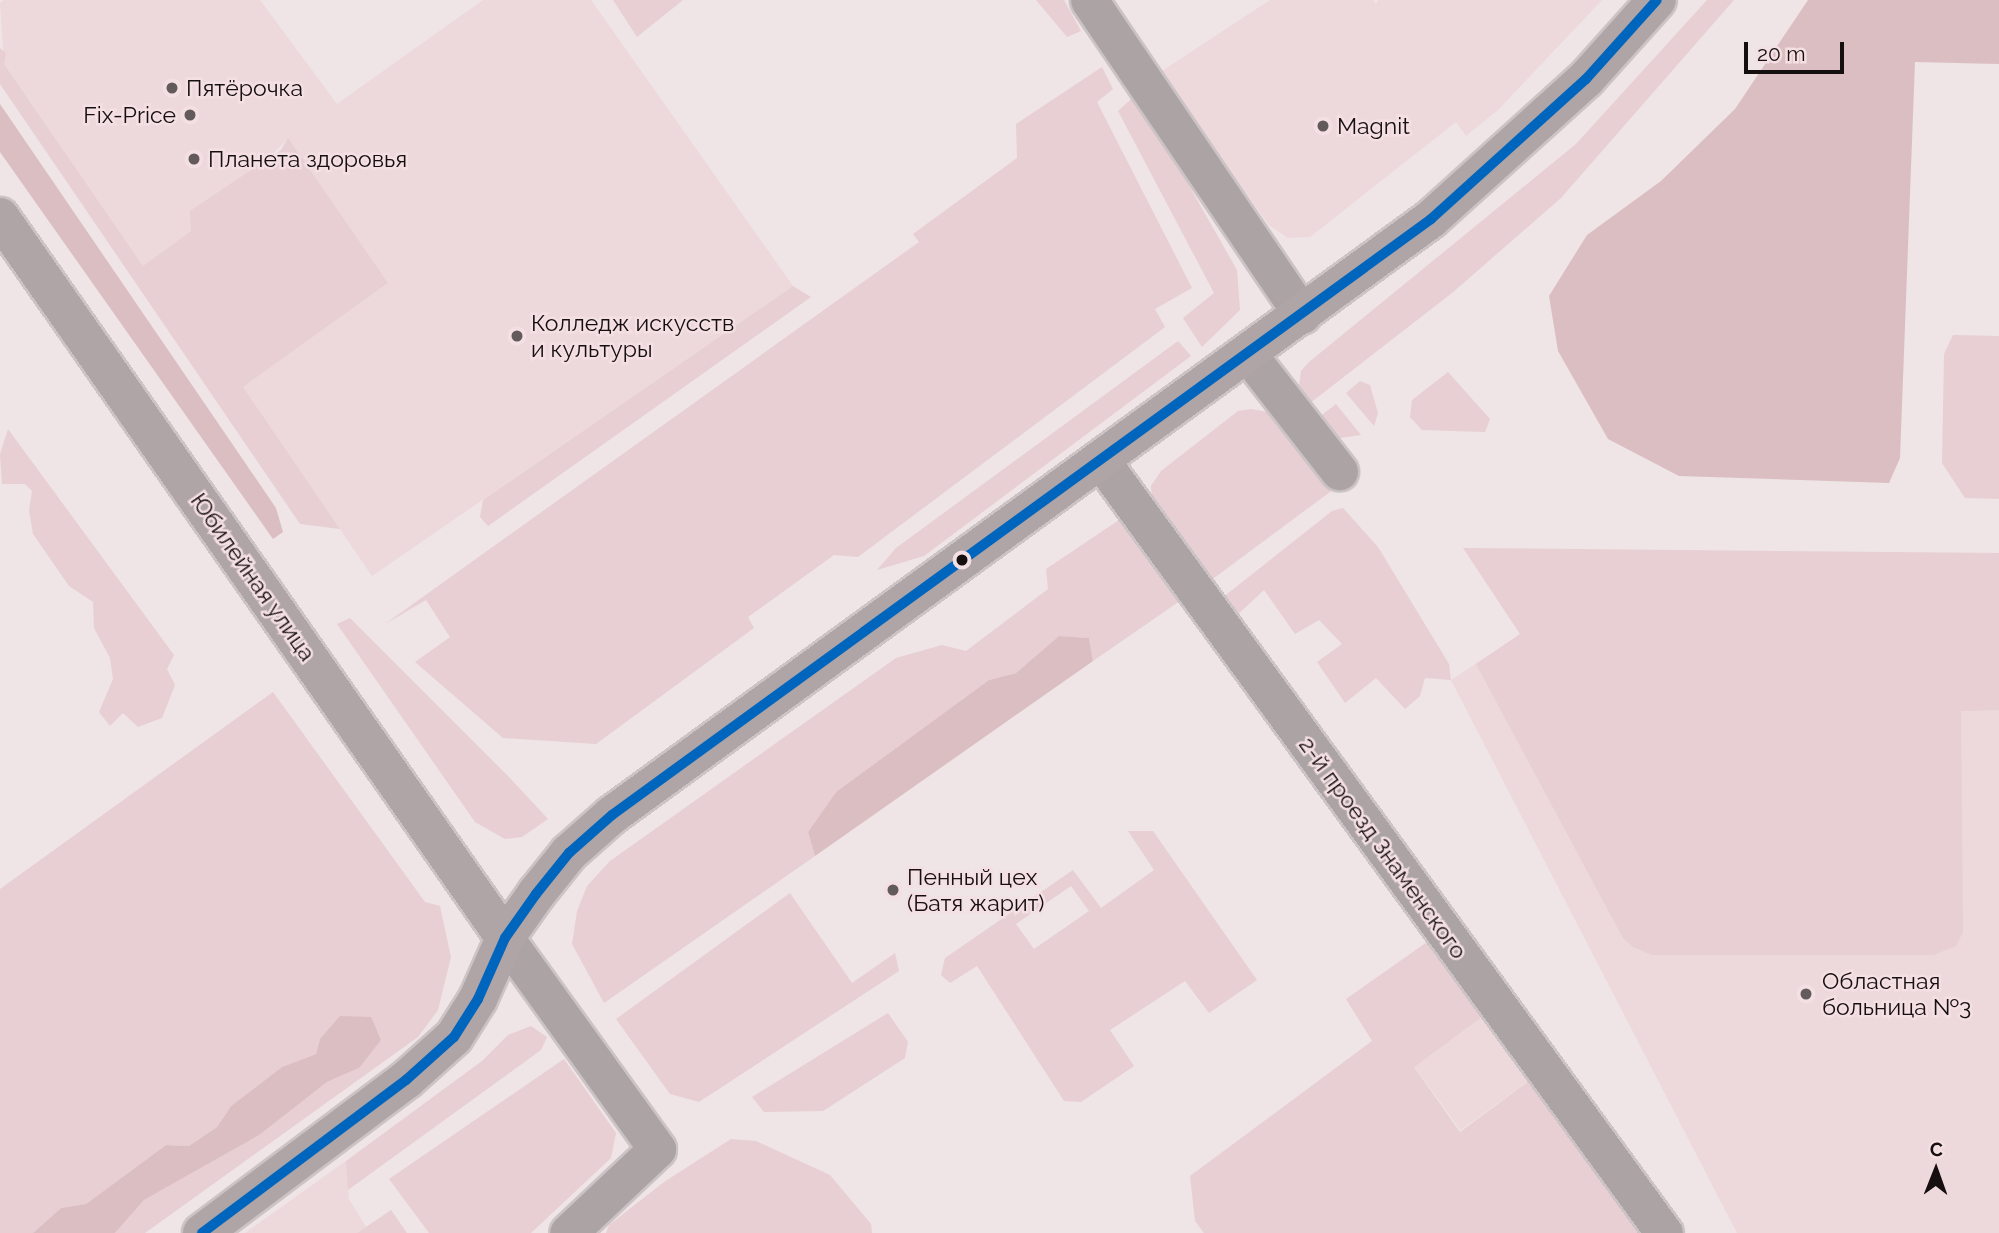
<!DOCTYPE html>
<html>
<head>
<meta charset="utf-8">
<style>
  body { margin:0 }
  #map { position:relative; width:1999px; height:1233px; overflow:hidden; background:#efe4e6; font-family:Raleway,sans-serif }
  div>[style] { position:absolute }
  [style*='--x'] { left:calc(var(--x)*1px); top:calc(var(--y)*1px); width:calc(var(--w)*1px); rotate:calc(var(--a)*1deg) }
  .built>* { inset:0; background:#edd8db; transform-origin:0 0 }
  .green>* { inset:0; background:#e7cfd3 }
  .forest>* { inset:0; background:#dbbec2 }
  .roads { filter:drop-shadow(2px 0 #cbc3c5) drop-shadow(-2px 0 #cbc3c5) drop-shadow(0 2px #cbc3c5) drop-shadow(0 -2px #cbc3c5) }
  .minor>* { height:37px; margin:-18.5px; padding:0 18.5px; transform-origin:18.5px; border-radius:18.5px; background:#aba3a4 }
  .major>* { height:38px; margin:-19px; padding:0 19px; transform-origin:19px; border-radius:19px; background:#afa4a6 }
  .bus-1>* { height:10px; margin:-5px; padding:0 5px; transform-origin:5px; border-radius:5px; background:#0065bd }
  .dots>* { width:19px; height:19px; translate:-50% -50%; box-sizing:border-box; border:4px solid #f4dfe2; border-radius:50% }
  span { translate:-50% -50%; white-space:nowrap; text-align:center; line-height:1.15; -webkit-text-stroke:5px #f4dfe2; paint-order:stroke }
  .poi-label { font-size:23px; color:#160f10 }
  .left { translate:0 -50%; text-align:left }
  .right { translate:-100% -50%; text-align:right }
  .street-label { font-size:23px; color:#160f10 }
  .north { position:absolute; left:1901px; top:1135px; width:70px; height:70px; -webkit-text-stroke:5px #f4dfe2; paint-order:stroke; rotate:1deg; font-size:19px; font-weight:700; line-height:28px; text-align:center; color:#160f10 }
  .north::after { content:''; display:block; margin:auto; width:24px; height:32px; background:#160f10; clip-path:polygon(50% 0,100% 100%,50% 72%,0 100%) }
  .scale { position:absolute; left:1744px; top:42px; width:100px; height:32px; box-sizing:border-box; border:4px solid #160f10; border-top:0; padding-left:9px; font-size:21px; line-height:24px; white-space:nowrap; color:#160f10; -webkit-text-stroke:5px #f4dfe2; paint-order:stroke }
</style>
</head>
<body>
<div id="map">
  <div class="built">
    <div style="clip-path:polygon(4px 0,260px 0,337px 104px,483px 0,591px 0,793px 286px,372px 576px,243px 387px,388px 283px,288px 139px,191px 231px,143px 266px,4px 64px,0 3px)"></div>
    <div style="clip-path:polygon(1270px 0,1373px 0,1376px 4px,1378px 0,1602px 0,1499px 109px,1466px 136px,1456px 122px,1310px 237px,1288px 238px,1269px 225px,1159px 73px)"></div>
    <div style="clip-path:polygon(1521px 634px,1999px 635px,1999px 1233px,1737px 1233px,1451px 680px)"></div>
    <div style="left:1482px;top:1017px;width:79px;height:84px;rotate:54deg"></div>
    <div style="clip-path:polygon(346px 1161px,349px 1199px,366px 1227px,357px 1233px,245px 1233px)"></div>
  </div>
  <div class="green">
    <div style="clip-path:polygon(613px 0,683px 0,637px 37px)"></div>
    <div style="clip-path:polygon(1036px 0,1064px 0,1081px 31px,1067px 37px)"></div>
    <div style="clip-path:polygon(1707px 0,1734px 0,1561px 198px,1452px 293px,1305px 407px,1299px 386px,1301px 371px,1309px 362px,1576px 144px)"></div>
    <div style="clip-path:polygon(0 48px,6px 53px,4px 64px,143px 266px,191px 231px,190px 211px,281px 150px,288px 138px,388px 283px,243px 387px,340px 529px,300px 524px,0 84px)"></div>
    <div style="clip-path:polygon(1102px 67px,1113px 89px,1097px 102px,1192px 288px,1155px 309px,1165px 327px,858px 557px,834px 555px,748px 617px,754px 628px,596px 744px,503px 738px,415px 662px,450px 637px,426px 600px,385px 624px,919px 242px,913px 234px,1017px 158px,1016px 124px)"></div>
    <div style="clip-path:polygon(1137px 94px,1237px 270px,1240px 310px,1202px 347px,1183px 318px,1214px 293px,1118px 111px)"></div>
    <div style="clip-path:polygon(793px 286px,811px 297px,488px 526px,480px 517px,483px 500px)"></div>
    <div style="clip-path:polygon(1953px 335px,1999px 336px,1999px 499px,1965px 498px,1942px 463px,1944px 354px)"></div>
    <div style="clip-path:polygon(1178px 341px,1191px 356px,924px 556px,877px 570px,896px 548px)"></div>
    <div style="clip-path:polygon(1448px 372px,1490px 419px,1485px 432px,1422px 430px,1410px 417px,1412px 400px)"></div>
    <div style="clip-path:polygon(1360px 381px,1370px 385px,1378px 413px,1374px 426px,1346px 393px)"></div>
    <div style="clip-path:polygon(1336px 404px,1361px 435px,1333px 439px,1314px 421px)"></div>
    <div style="clip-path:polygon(1251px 409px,1273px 413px,1334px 489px,1210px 581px,1152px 501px,1151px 486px,1161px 471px,1238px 411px)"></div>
    <div style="clip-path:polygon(8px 429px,174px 655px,167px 669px,175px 685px,162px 718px,138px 727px,123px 713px,110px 726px,99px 712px,113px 679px,110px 658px,94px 628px,93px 602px,69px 586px,33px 534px,29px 510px,32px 491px,25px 484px,2px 484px,0 454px)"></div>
    <div style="clip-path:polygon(1343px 508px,1378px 547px,1449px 664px,1451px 680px,1425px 678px,1420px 696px,1405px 709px,1376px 678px,1345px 703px,1317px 662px,1342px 644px,1319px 620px,1295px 634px,1264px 590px,1235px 617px,1222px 598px,1332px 511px)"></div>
    <div style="clip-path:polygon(1119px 520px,1133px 526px,1187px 596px,1093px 661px,1089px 638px,1059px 636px,1016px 673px,989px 680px,836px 792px,808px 832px,815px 856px,604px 1003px,572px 944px,577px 911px,587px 886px,610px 861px,896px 658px,942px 645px,966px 651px,1048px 589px,1046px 569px)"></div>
    <div style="clip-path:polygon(1463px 548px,1999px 553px,1999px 710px,1961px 711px,1963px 932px,1956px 946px,1933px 955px,1652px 955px,1633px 947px,1623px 938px,1476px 664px,1520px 634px)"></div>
    <div style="clip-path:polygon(350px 618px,508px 776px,548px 819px,522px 837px,505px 839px,475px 822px,337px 624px)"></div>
    <div style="clip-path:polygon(273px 692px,425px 902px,440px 906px,451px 957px,438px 1010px,418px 1037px,145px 1233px,115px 1233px,144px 1200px,258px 1135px,327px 1082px,359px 1068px,320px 1039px,316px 1054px,282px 1067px,231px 1106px,217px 1127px,189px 1146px,166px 1145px,86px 1204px,61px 1208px,33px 1233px,0 1233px,0 889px)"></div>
    <div style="clip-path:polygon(evenodd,1128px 831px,1153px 831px,1257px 980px,1209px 1013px,1185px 981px,1110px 1030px,1134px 1066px,1081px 1102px,1064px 1101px,977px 966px,950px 983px,941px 975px,945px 958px,1073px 870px,1101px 908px,1154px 870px,1128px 831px,1071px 886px,1089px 911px,1034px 949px,1016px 924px,1071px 886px)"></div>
    <div style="clip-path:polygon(790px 893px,852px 983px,895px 953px,899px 971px,699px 1102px,670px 1094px,616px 1019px)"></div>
    <div style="clip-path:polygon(1427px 942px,1482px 1017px,1414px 1067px,1460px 1132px,1529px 1081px,1639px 1233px,1204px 1233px,1195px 1221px,1190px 1176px,1372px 1041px,1346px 999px)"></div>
    <div style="clip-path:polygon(888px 1013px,908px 1042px,905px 1058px,823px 1111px,764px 1112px,752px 1097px)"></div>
    <div style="clip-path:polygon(531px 1026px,547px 1037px,541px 1050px,348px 1190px,346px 1161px,482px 1061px,508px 1035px)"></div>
    <div style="clip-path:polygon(564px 1059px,616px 1133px,611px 1158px,531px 1233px,429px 1233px,389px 1179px)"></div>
    <div style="clip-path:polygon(731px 1139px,756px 1141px,830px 1175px,871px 1224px,872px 1233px,606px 1233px,609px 1225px,664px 1182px)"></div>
    <div style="clip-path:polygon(391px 1210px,407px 1233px,357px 1233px,366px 1227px)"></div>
  </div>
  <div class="forest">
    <div style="clip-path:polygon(1808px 0,1999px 0,1999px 64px,1915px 62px,1900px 458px,1889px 483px,1679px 476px,1608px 439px,1558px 351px,1549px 296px,1587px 235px,1661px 181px,1735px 109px)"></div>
    <div style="clip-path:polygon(0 104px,276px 508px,283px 532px,273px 539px,0 152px)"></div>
    <div style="clip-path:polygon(1059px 636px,1089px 638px,1093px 661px,815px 856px,808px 832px,836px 792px,989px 680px,1016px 673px)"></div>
    <div style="clip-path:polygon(340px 1016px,371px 1017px,381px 1040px,359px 1068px,327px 1082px,259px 1135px,144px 1200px,115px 1233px,33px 1233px,61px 1208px,86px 1204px,166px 1145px,189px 1146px,217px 1127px,231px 1106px,282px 1067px,316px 1054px,320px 1039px)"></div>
  </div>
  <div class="roads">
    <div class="minor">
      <div style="--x:1089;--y:0;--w:380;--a:55.9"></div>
      <div style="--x:1247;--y:353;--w:150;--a:52.1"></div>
      <div style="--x:1102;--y:462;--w:954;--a:53.91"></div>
      <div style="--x:505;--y:938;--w:260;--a:54.2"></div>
      <div style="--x:657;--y:1149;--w:122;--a:136.7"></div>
    </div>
    <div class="major">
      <div style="--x:0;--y:217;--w:880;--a:54.99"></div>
      <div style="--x:202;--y:1233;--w:255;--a:-36.9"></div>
      <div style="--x:406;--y:1080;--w:64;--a:-41.9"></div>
      <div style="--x:454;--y:1037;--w:45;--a:-57.7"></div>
      <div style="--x:478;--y:999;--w:67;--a:-66.1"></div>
      <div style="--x:505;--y:938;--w:54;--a:-54.8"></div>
      <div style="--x:536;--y:894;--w:53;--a:-51.2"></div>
      <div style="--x:569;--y:853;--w:57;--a:-41.5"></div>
      <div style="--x:612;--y:815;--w:1013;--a:-36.04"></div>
      <div style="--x:1431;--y:219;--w:209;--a:-42.1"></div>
      <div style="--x:1586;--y:79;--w:106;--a:-48.1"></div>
    </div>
  </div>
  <div class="bus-1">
    <div style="--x:202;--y:1233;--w:255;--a:-36.9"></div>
    <div style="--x:406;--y:1080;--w:64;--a:-41.9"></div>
    <div style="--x:454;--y:1037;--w:45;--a:-57.7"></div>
    <div style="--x:478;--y:999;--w:67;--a:-66.1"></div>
    <div style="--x:505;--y:938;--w:54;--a:-54.8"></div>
    <div style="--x:536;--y:894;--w:53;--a:-51.2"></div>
    <div style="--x:569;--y:853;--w:57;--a:-41.5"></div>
    <div style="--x:612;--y:815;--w:1013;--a:-36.04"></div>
    <div style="--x:1431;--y:219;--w:209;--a:-42.1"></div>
    <div style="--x:1586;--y:79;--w:106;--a:-48.1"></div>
  </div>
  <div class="dots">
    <div style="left:172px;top:88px;background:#625a5b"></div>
    <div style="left:190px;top:115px;background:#625a5b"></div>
    <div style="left:1323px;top:126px;background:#625a5b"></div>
    <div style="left:194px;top:159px;background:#625a5b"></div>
    <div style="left:517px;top:336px;background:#625a5b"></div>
    <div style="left:962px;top:560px;background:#160f10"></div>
    <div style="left:893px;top:890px;background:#625a5b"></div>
    <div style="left:1806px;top:994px;background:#625a5b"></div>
  </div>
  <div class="poi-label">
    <span class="left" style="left:186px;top:88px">Пятёрочка</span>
    <span class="right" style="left:176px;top:115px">Fix-Price</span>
    <span class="left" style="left:1337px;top:126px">Magnit</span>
    <span class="left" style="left:208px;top:159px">Планета здоровья</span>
    <span class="left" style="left:531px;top:336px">Колледж искусств<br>и культуры</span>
    <span class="left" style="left:907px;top:890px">Пенный цех<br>(Батя жарит)</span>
    <span class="left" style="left:1822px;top:994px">Областная<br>больница №3</span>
  </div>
  <div class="street-label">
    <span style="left:253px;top:577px;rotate:55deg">Юбилейная улица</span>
    <span style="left:1383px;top:848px;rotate:54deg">2-й проезд Знаменского</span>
  </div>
  <div class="north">С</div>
  <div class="scale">20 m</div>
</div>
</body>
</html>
